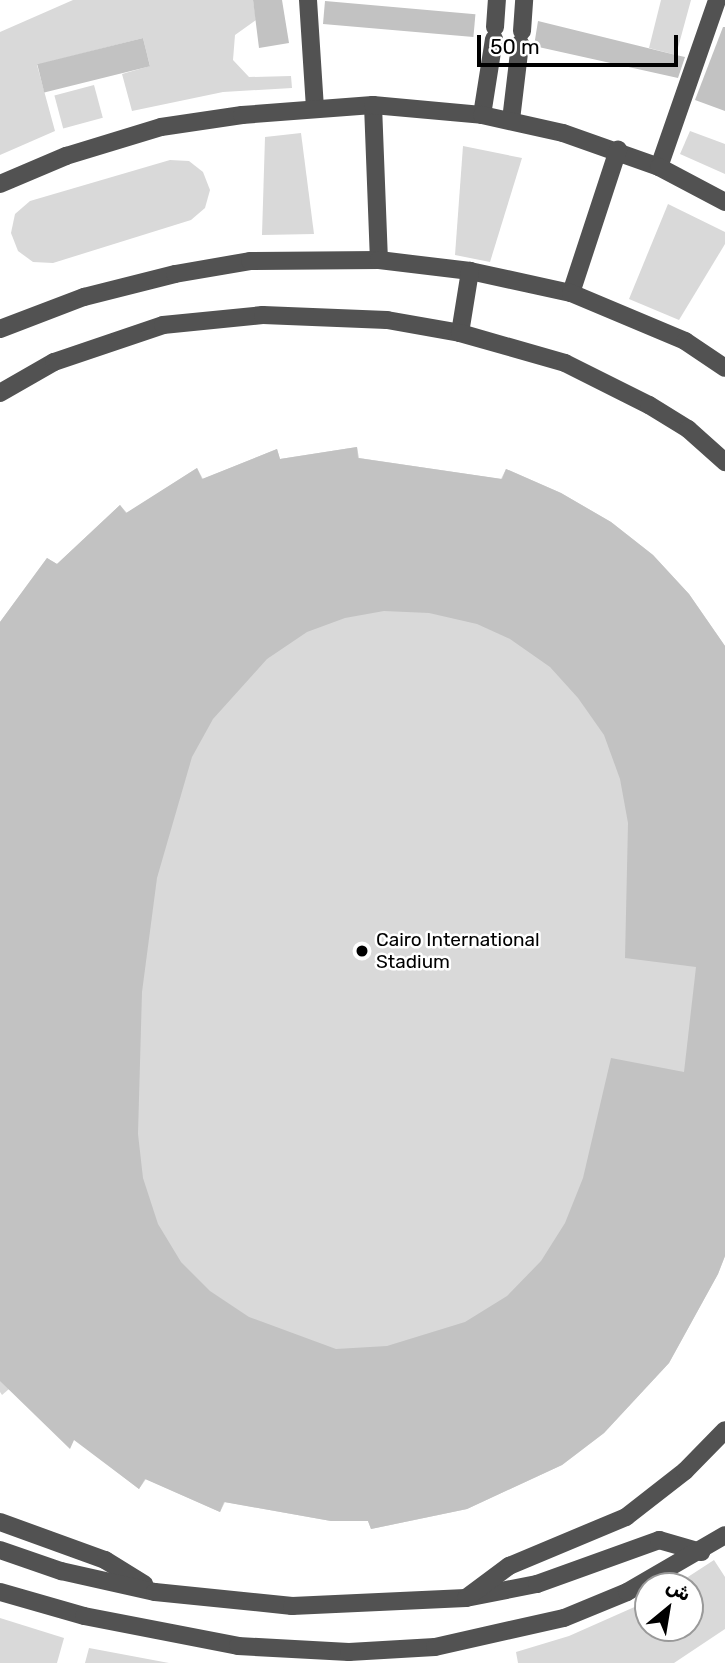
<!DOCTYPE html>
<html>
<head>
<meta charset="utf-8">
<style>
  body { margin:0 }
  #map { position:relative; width:725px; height:1663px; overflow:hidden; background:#fff; font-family:Rubik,"Noto Sans Arabic",sans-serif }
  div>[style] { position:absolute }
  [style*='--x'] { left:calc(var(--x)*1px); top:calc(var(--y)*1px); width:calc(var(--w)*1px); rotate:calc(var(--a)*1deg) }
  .green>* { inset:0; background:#d9d9d9; transform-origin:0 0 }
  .building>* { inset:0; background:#c2c2c2; transform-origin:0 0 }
  .minor>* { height:18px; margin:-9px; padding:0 9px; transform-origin:9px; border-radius:9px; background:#525252 }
  .dots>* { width:19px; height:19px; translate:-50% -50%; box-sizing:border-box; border:4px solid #fff; border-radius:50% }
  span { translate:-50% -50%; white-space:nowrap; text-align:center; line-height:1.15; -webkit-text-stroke:5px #fff; paint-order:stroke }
  .poi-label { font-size:19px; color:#000 }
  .left { translate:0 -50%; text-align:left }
  .north { position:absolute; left:634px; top:1572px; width:70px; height:70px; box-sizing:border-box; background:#fff; border:2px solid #999; border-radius:50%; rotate:30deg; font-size:19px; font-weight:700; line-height:28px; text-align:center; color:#000 }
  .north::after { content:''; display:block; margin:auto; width:24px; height:32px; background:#000; clip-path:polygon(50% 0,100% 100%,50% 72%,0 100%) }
  .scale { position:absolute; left:477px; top:35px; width:201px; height:32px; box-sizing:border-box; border:4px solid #000; border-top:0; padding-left:9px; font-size:21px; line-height:24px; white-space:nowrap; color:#000; -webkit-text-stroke:5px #fff; paint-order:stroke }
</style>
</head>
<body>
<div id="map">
  <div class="green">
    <div style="clip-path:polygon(73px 0,253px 0,256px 20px,235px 35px,233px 60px,249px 77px,291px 76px,292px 88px,223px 92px,132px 111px,122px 74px,150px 66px,143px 38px,37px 65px,55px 131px,0 155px,0 32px)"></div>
    <div style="clip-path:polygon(661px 0,691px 0,676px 55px,649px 48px)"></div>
    <div style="left:94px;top:85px;width:34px;height:41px;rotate:75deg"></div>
    <div style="clip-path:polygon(690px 131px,725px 144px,725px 174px,680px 154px)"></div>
    <div style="clip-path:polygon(301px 133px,314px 234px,262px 235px,265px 137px)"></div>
    <div style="clip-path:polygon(463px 146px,522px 158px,490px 262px,455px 255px)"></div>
    <div style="clip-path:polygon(170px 160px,189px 161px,203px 172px,210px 190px,205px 208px,191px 220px,53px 263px,33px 262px,18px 251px,11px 233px,15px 214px,30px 201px)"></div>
    <div style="clip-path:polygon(668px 204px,725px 232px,725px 244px,679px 320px,629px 299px)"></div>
    <div style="clip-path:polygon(357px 447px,359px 458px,501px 479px,506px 469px,561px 493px,611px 522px,653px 555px,689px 594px,725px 646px,725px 1256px,718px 1274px,669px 1363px,604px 1433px,562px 1465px,467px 1509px,371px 1529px,368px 1521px,331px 1521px,225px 1502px,220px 1512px,146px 1479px,139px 1489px,9px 1389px,2px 1395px,0 1392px,0 622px,47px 558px,57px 564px,120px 505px,127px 513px,197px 468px,203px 479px,277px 449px,280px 459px)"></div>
    <div style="clip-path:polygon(714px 1560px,725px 1577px,725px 1629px,674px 1663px,518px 1663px,516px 1652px,569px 1636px,648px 1601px,648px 1628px,690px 1628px,690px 1586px,674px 1586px)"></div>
    <div style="clip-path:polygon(0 1618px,64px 1638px,57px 1663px,0 1663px)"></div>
    <div style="clip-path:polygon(89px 1648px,169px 1663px,85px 1663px)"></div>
  </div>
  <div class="building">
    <div style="clip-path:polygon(253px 0,282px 0,289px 43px,259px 48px)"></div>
    <div style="left:325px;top:1px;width:151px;height:23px;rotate:5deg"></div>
    <div style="clip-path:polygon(538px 21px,676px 55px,685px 57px,678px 78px,534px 46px)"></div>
    <div style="clip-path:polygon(723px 27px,725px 27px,725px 111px,695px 100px)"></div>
    <div style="left:143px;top:38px;width:29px;height:109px;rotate:76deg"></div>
    <div style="clip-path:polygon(evenodd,357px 447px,358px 458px,502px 479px,506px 469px,561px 493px,611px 522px,653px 555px,689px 594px,725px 646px,725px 1256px,718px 1274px,669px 1363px,604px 1433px,562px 1465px,467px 1509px,371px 1529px,368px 1521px,331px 1521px,224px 1502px,220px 1512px,145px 1479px,139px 1489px,74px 1440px,70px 1449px,0 1381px,0 622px,47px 558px,57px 564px,120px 505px,126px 513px,197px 468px,202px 479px,277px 449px,280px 459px,357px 447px,384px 611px,429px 613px,477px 624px,510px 639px,550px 667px,578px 698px,604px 735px,620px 779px,628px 823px,625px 958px,696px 967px,684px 1072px,611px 1058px,583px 1178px,565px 1223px,541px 1261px,507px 1296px,465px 1322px,387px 1346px,336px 1349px,249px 1317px,210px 1291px,181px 1262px,158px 1224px,143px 1178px,138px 1134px,142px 992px,157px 878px,192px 757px,213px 719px,267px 659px,307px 632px,345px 618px,384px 611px)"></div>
  </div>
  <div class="minor">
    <div style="--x:308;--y:0;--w:107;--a:86.3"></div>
    <div style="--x:495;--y:27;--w:27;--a:-86"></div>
    <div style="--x:522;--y:31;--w:31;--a:-86"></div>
    <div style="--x:373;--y:105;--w:155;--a:87.8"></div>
    <div style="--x:482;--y:115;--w:77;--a:-81"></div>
    <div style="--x:511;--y:120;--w:77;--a:-83.2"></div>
    <div style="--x:659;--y:167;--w:177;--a:-70.8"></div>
    <div style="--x:0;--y:184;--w:72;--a:-23"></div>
    <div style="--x:66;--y:156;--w:99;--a:-17"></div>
    <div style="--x:161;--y:127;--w:82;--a:-8.4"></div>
    <div style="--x:242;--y:115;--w:131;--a:-4.4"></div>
    <div style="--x:373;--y:105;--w:109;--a:5.2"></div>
    <div style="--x:482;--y:115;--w:83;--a:12.5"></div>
    <div style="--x:563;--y:133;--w:102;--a:19.5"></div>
    <div style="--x:659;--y:167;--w:75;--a:27.9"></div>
    <div style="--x:571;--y:293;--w:151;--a:-71.8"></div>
    <div style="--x:0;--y:329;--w:90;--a:-20.9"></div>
    <div style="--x:84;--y:297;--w:94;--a:-14.2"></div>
    <div style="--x:175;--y:274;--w:76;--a:-9.8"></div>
    <div style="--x:250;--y:261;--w:129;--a:-0.4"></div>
    <div style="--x:379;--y:260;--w:92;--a:6.9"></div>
    <div style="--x:470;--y:271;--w:103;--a:12.3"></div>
    <div style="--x:571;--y:293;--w:124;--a:22.8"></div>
    <div style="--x:685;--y:341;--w:48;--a:34"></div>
    <div style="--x:460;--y:333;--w:63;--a:-80.8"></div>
    <div style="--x:0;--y:393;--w:62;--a:-29.9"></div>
    <div style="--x:54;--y:362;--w:115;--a:-18.7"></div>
    <div style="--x:163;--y:325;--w:100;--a:-5.7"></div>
    <div style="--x:263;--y:315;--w:124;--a:2.3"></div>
    <div style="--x:387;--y:320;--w:74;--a:10.1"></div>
    <div style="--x:460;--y:333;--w:109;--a:15.9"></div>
    <div style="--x:565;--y:363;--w:94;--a:26.6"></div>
    <div style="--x:649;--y:405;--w:46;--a:31.6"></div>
    <div style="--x:688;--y:429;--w:50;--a:41.7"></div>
    <div style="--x:0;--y:1522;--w:112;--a:19.9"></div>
    <div style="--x:105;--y:1560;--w:46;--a:31.6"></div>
    <div style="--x:0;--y:1550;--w:65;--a:19"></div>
    <div style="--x:61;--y:1571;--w:96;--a:12.6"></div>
    <div style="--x:155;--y:1592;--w:138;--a:5.8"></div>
    <div style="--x:292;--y:1606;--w:174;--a:-2.6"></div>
    <div style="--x:466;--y:1598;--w:72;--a:-11.2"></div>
    <div style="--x:537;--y:1584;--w:130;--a:-19.8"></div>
    <div style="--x:659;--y:1540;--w:44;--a:15.9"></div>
    <div style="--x:0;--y:1592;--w:87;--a:15.9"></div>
    <div style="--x:84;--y:1616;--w:157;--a:11"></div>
    <div style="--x:238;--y:1646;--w:111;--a:3.1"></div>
    <div style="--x:349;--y:1652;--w:86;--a:-3.3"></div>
    <div style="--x:435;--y:1647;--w:132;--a:-12.7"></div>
    <div style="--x:564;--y:1618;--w:68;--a:-22.4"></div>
    <div style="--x:627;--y:1592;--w:113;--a:-30.2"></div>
    <div style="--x:466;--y:1598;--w:54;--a:-36.7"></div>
    <div style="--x:509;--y:1566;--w:127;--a:-22.7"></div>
    <div style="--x:626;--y:1517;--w:75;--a:-37.9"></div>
    <div style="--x:685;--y:1471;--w:57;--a:-45.7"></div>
  </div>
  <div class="dots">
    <div style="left:362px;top:951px;background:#000"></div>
  </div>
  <div class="poi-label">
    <span class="left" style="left:376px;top:951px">Cairo International<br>Stadium</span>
  </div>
  <div class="north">ش</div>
  <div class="scale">50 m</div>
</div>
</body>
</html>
